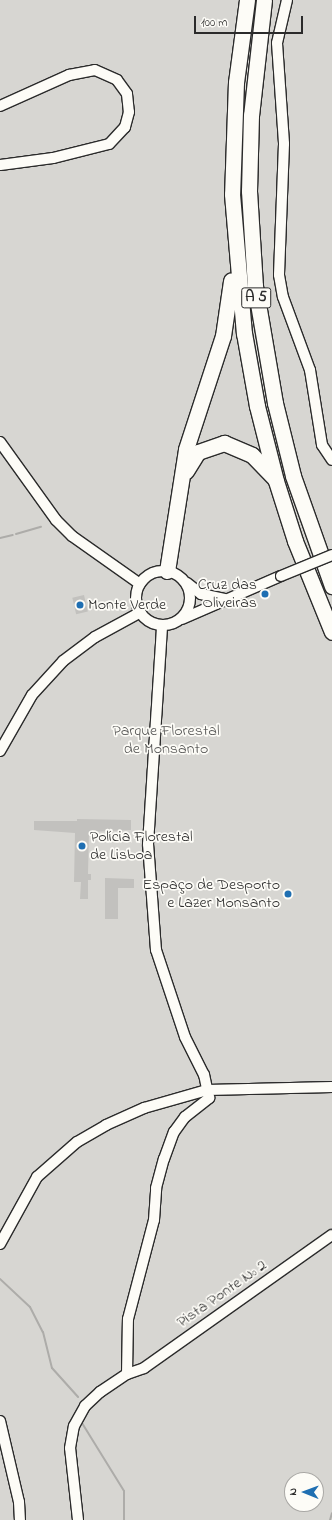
<!DOCTYPE html>
<html>
<head>
<meta charset="utf-8">
<style>
  body { margin:0 }
  #map { position:relative; width:332px; height:1520px; overflow:hidden; background:#f5f4ef; font-family:"Indie Flower",sans-serif }
  div>[style] { position:absolute }
  [style*='--x'] { left:calc(var(--x)*1px); top:calc(var(--y)*1px); width:calc(var(--w)*1px); rotate:calc(var(--a)*1deg) }
  .green>* { inset:0; background:#d7d6d2 }
  .stream>* { height:2px; margin:-1px; padding:0 1px; transform-origin:1px; border-radius:1px; background:#adaca9 }
  .building>* { inset:0; background:#c2c1be; transform-origin:0 0 }
  .roads { filter:drop-shadow(1px 0 #2b2b2b) drop-shadow(-1px 0 #2b2b2b) drop-shadow(0 1px #2b2b2b) drop-shadow(0 -1px #2b2b2b) }
  .minor>* { height:10px; margin:-5px; padding:0 5px; transform-origin:5px; border-radius:5px; background:#fdfcf7 }
  .minor>.ring { margin:-5px; padding:0; box-sizing:content-box; background:none; border:10px solid #fdfcf7; border-radius:50% }
  .highway>* { height:15px; margin:-7.5px; padding:0 7.5px; transform-origin:7.5px; border-radius:7.5px; background:#fdfcf7 }
  .bridges { filter:drop-shadow(1px 0 #2b2b2b) drop-shadow(-1px 0 #2b2b2b) drop-shadow(0 1px #2b2b2b) drop-shadow(0 -1px #2b2b2b) }
  .minor-bridge>* { height:10px; margin:-5px; padding:0 5px; transform-origin:5px; border-radius:5px; background:#fdfcf7 }
  .dots>* { width:11px; height:11px; translate:-50% -50%; box-sizing:border-box; border:2px solid #fdfcf7; border-radius:50% }
  span { translate:-50% -50%; white-space:nowrap; text-align:center; line-height:1.15; -webkit-text-stroke:3.5px #fdfcf7; paint-order:stroke }
  .shield-label span { padding:1px 3px; background:#fdfcf7; border:1px solid; border-radius:3px; -webkit-text-stroke-width:0 }
  .shield-label { font-size:15px; color:#2b2b2b; font-weight:700 }
  .poi-label { font-size:16px; color:#2b2b2b }
  .right { translate:-100% -50%; text-align:right }
  .left { translate:0 -50%; text-align:left }
  .park-label { font-size:16px; color:#565655 }
  .street-label { font-size:16px; color:#2b2b2b }
  .north { position:absolute; left:284px; top:1472px; width:40px; height:40px; box-sizing:border-box; background:#fdfcf7; border:1px solid #a9a8a5; border-radius:50%; rotate:271deg; font-size:11px; font-weight:700; line-height:16px; text-align:center; color:#2b2b2b }
  .north::after { content:''; display:block; margin:auto; width:14px; height:18px; background:#1f6fb2; clip-path:polygon(50% 0,100% 100%,50% 72%,0 100%) }
  .scale { position:absolute; left:194px; top:16px; width:109px; height:18px; box-sizing:border-box; border:2px solid #2b2b2b; border-top:0; padding-left:5px; font-size:12px; line-height:14px; white-space:nowrap; color:#2b2b2b; -webkit-text-stroke:3px #fdfcf7; paint-order:stroke }
</style>
</head>
<body>
<div id="map">
  <div class="green">
    <div style="clip-path:polygon(evenodd,0 0,332px 0,332px 1520px,0 1520px,0 0,292px 1480px,316px 1480px,316px 1504px,292px 1504px,292px 1480px)"></div>
  </div>
  <div class="stream">
    <div style="--x:16;--y:534;--w:26;--a:-16"></div>
    <div style="--x:0;--y:538;--w:13;--a:-13"></div>
    <div style="--x:0;--y:1279;--w:41;--a:43"></div>
    <div style="--x:30;--y:1307;--w:28;--a:63"></div>
    <div style="--x:43;--y:1332;--w:37;--a:76"></div>
    <div style="--x:52;--y:1368;--w:39;--a:48"></div>
    <div style="--x:82;--y:1423;--w:80;--a:58.3"></div>
    <div style="--x:124;--y:1491;--w:29;--a:90"></div>
    <div style="--x:330;--y:1520;--w:7;--a:-74"></div>
  </div>
  <div class="building">
    <div style="left:84px;top:595px;width:17px;height:12px;rotate:77deg"></div>
    <div style="clip-path:polygon(77px 819px,131px 820px,131px 830px,89px 832px,88px 874px,91px 874px,91px 880px,88px 880px,88px 899px,80px 899px,81px 882px,74px 882px,75px 833px,34px 830px,34px 821px,77px 821px)"></div>
    <div style="clip-path:polygon(105px 878px,134px 879px,134px 888px,118px 888px,118px 919px,105px 919px)"></div>
  </div>
  <div class="roads">
    <div class="minor">
      <div style="--x:287;--y:0;--w:44;--a:103.1"></div>
      <div style="--x:277;--y:43;--w:101;--a:86"></div>
      <div style="--x:284;--y:144;--w:131;--a:92.2"></div>
      <div style="--x:279;--y:275;--w:22;--a:80"></div>
      <div style="--x:283;--y:297;--w:78;--a:69.7"></div>
      <div style="--x:310;--y:370;--w:76;--a:80.9"></div>
      <div style="--x:322;--y:445;--w:18;--a:56"></div>
      <div style="--x:0;--y:106;--w:76;--a:-24.2"></div>
      <div style="--x:69;--y:75;--w:26;--a:-11"></div>
      <div style="--x:95;--y:70;--w:24;--a:24"></div>
      <div style="--x:117;--y:80;--w:17;--a:54"></div>
      <div style="--x:127;--y:94;--w:18;--a:84"></div>
      <div style="--x:129;--y:112;--w:16;--a:105"></div>
      <div style="--x:125;--y:127;--w:23;--a:133"></div>
      <div style="--x:109;--y:144;--w:58;--a:166"></div>
      <div style="--x:53;--y:158;--w:53;--a:172.5"></div>
      <div style="--x:0;--y:442;--w:96;--a:54.3"></div>
      <div style="--x:56;--y:520;--w:23;--a:45"></div>
      <div style="--x:72;--y:536;--w:83;--a:35.2"></div>
      <div class="ring" style="left:136px;top:571px;width:44px;height:44px"></div>
      <div style="--x:187;--y:583;--w:18;--a:38"></div>
      <div style="--x:201;--y:594;--w:24;--a:12"></div>
      <div style="--x:182;--y:619;--w:108;--a:-23.5"></div>
      <div style="--x:0;--y:751;--w:64;--a:-60.3"></div>
      <div style="--x:32;--y:695;--w:46;--a:-47.6"></div>
      <div style="--x:63;--y:661;--w:40;--a:-37"></div>
      <div style="--x:95;--y:637;--w:52;--a:-28.5"></div>
      <div style="--x:0;--y:1244;--w:77;--a:-61.1"></div>
      <div style="--x:37;--y:1177;--w:53;--a:-41.2"></div>
      <div style="--x:77;--y:1142;--w:34;--a:-30"></div>
      <div style="--x:106;--y:1125;--w:42;--a:-24.1"></div>
      <div style="--x:144;--y:1108;--w:66;--a:-15.9"></div>
      <div style="--x:207;--y:1090;--w:125;--a:-1.4"></div>
      <div style="--x:127;--y:1374;--w:55;--a:-89"></div>
      <div style="--x:128;--y:1319;--w:102;--a:-75.3"></div>
      <div style="--x:154;--y:1220;--w:32;--a:-86"></div>
      <div style="--x:156;--y:1188;--w:30;--a:-75"></div>
      <div style="--x:164;--y:1159;--w:29;--a:-70"></div>
      <div style="--x:174;--y:1132;--w:19;--a:-54"></div>
      <div style="--x:185;--y:1117;--w:31;--a:-38"></div>
      <div style="--x:209;--y:1098;--w:24;--a:-102"></div>
      <div style="--x:204;--y:1075;--w:42;--a:-116.6"></div>
      <div style="--x:185;--y:1037;--w:92;--a:-108.4"></div>
      <div style="--x:156;--y:950;--w:106;--a:-94.3"></div>
      <div style="--x:148;--y:844;--w:219;--a:-86.3"></div>
      <div style="--x:0;--y:1421;--w:83;--a:76.8"></div>
      <div style="--x:19;--y:1502;--w:18;--a:87"></div>
      <div style="--x:78;--y:1520;--w:72;--a:-96.3"></div>
      <div style="--x:70;--y:1448;--w:22;--a:-80"></div>
      <div style="--x:74;--y:1426;--w:23;--a:-61"></div>
      <div style="--x:85;--y:1406;--w:21;--a:-43"></div>
      <div style="--x:100;--y:1392;--w:32;--a:-34"></div>
      <div style="--x:127;--y:1374;--w:18;--a:-19"></div>
      <div style="--x:144;--y:1368;--w:230;--a:-35.3"></div>
    </div>
    <div class="highway">
      <div style="--x:247;--y:0;--w:83;--a:97.6"></div>
      <div style="--x:236;--y:82;--w:112;--a:92"></div>
      <div style="--x:232;--y:194;--w:140;--a:85.1"></div>
      <div style="--x:244;--y:333;--w:74;--a:79.9"></div>
      <div style="--x:257;--y:406;--w:77;--a:75.8"></div>
      <div style="--x:276;--y:481;--w:63;--a:72.4"></div>
      <div style="--x:295;--y:541;--w:98;--a:67.9"></div>
      <div style="--x:264;--y:0;--w:116;--a:96.4"></div>
      <div style="--x:251;--y:115;--w:76;--a:91.5"></div>
      <div style="--x:249;--y:191;--w:95;--a:86.4"></div>
      <div style="--x:255;--y:286;--w:119;--a:80.3"></div>
      <div style="--x:275;--y:403;--w:75;--a:76.1"></div>
      <div style="--x:293;--y:476;--w:117;--a:70.5"></div>
      <div style="--x:186;--y:471;--w:22;--a:-58"></div>
      <div style="--x:198;--y:452;--w:28;--a:-19"></div>
      <div style="--x:224;--y:443;--w:30;--a:23"></div>
      <div style="--x:252;--y:455;--w:32;--a:46"></div>
      <div style="--x:167;--y:571;--w:123;--a:-81.1"></div>
      <div style="--x:186;--y:449;--w:119;--a:-71.9"></div>
      <div style="--x:223;--y:336;--w:56;--a:-81.7"></div>
    </div>
  </div>
  <div class="bridges">
    <div class="minor-bridge">
      <div style="--x:281;--y:576;--w:55;--a:-22.4"></div>
    </div>
  </div>
  <div class="dots">
    <div style="left:265px;top:594px;background:#1f6fb2"></div>
    <div style="left:80px;top:605px;background:#1f6fb2"></div>
    <div style="left:82px;top:846px;background:#1f6fb2"></div>
    <div style="left:288px;top:894px;background:#1f6fb2"></div>
  </div>
  <div class="shield-label">
    <span style="left:256px;top:298px">A 5</span>
  </div>
  <div class="poi-label">
    <span class="right" style="left:257px;top:594px">Cruz das<br>Oliveiras</span>
    <span class="left" style="left:88px;top:605px">Monte Verde</span>
    <span class="left" style="left:90px;top:846px">Polícia Florestal<br>de Lisboa</span>
    <span class="right" style="left:280px;top:894px">Espaço de Desporto<br>e Lazer Monsanto</span>
  </div>
  <div class="park-label">
    <span style="left:166px;top:740px">Parque Florestal<br>de Monsanto</span>
  </div>
  <div class="street-label">
    <span style="left:222px;top:1294px;rotate:-35deg">Pista Ponte Nº 2</span>
  </div>
  <div class="north">N</div>
  <div class="scale">100 m</div>
</div>
</body>
</html>
